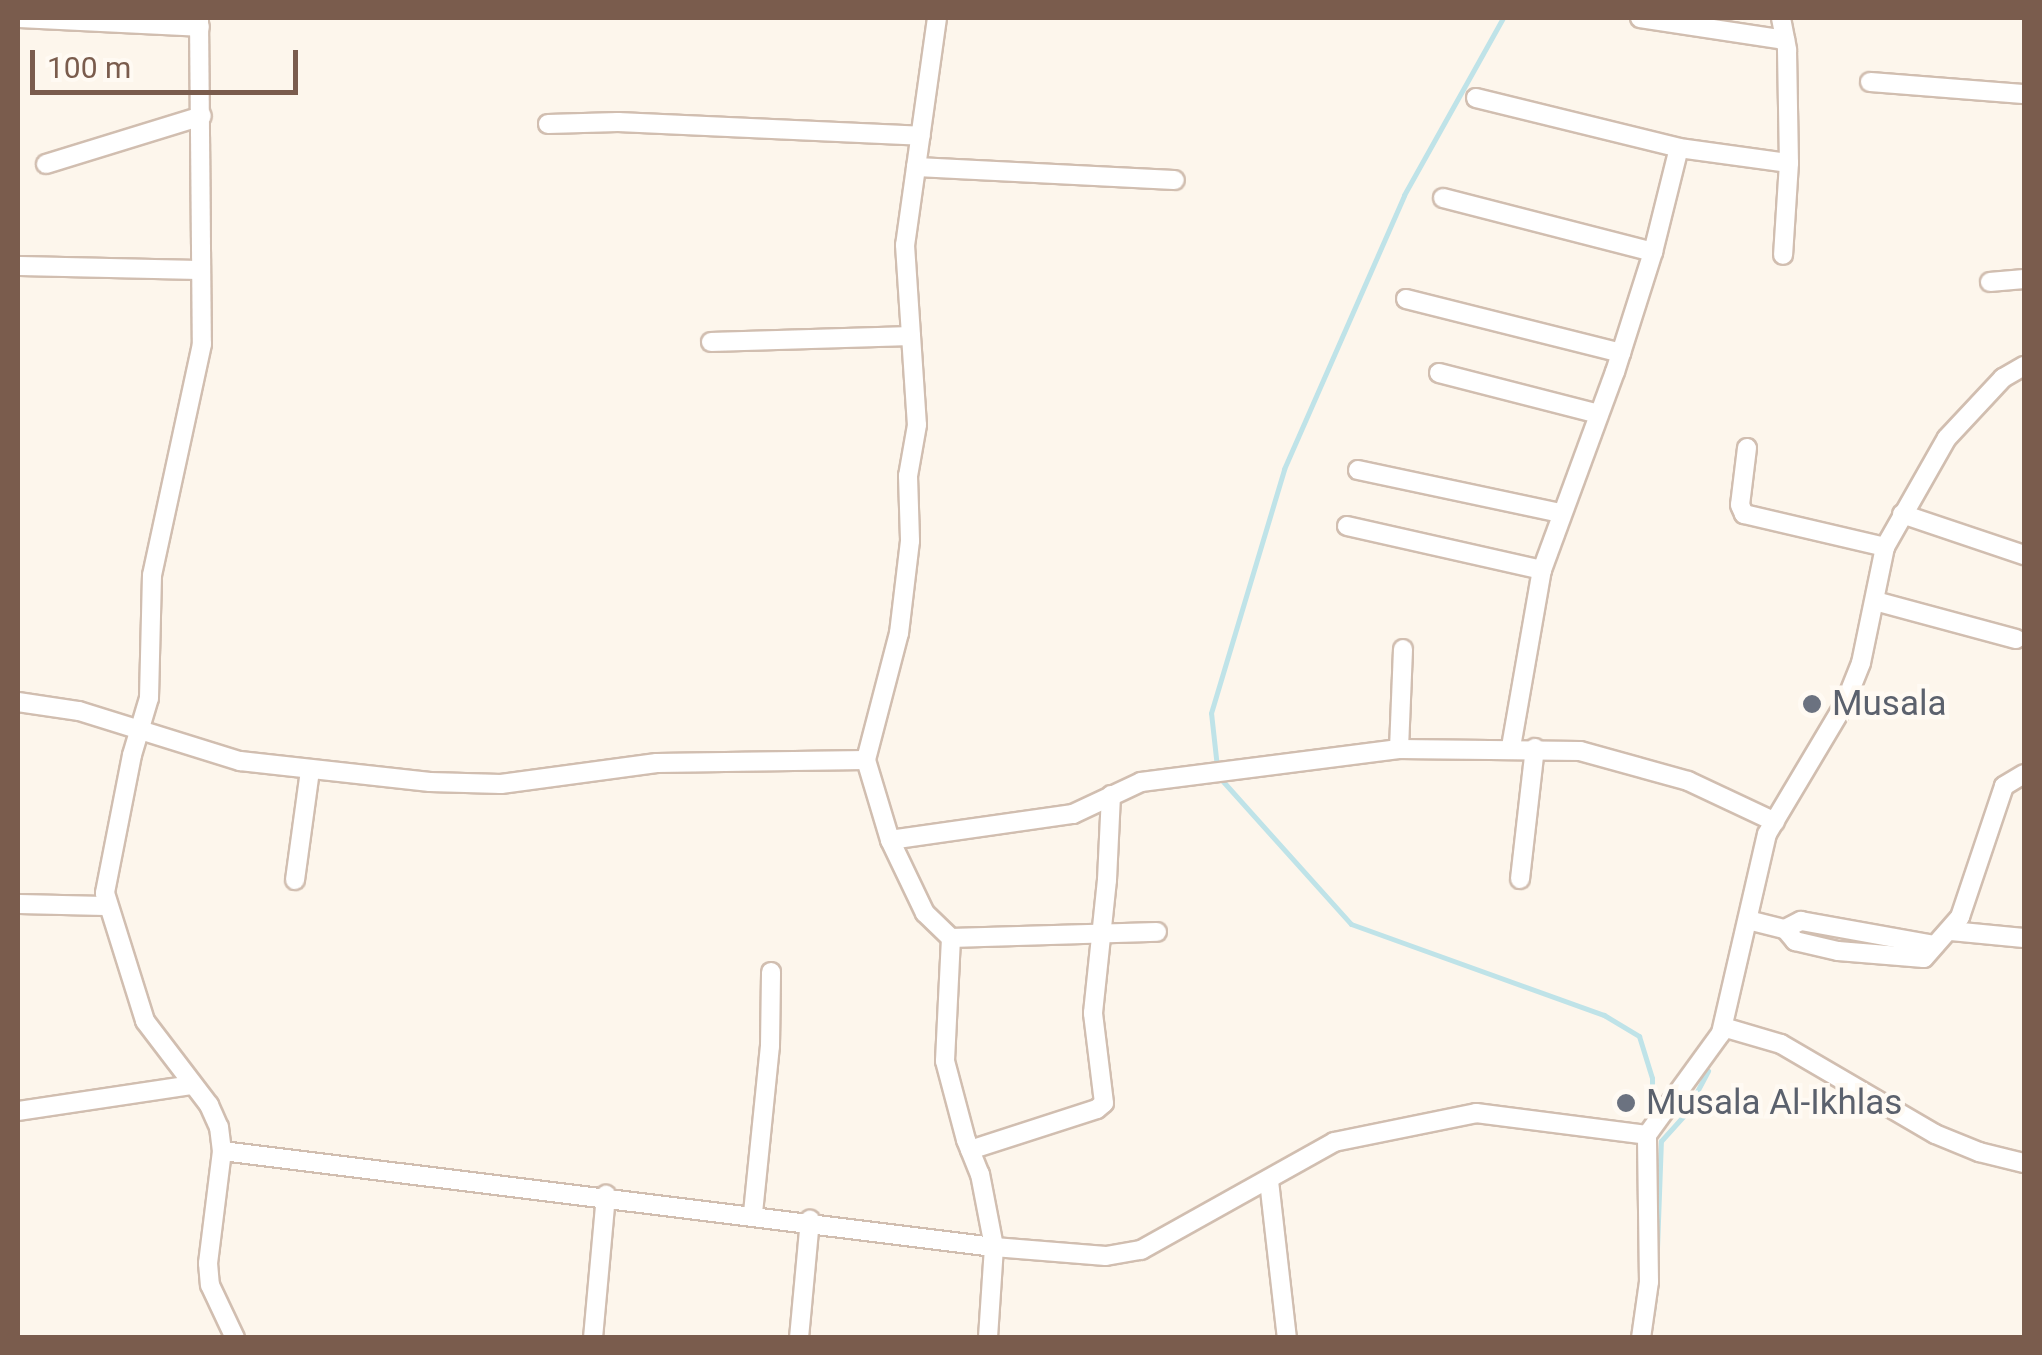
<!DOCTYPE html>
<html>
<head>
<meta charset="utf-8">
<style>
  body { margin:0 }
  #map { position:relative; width:2042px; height:1355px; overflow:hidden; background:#fdf6ec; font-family:Roboto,sans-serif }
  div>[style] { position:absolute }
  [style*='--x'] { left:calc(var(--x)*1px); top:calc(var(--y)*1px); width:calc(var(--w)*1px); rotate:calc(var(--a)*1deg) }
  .stream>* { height:5px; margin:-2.5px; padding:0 2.5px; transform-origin:2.5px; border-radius:2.5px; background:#bfe3e8 }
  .roads { filter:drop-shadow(2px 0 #d1beb0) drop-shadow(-2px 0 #d1beb0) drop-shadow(0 2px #d1beb0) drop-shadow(0 -2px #d1beb0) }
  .minor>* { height:18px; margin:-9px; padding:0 9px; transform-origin:9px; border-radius:9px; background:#fff }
  .dots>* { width:28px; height:28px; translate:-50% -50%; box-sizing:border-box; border:5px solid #fffaf3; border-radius:50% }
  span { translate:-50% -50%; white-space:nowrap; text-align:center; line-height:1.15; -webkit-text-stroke:9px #fffaf3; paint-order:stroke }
  .worship-label { font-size:35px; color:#5b616d }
  .left { translate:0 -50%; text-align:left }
  .frame { position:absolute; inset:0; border:20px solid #7a5c4d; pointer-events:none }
  .scale { position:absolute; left:30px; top:50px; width:268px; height:45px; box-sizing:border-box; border:5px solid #7a5c4d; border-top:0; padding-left:12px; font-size:30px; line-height:35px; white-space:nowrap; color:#7a5c4d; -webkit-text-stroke:8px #fffaf3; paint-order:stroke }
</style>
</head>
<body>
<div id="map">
  <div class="stream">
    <div style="--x:1217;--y:767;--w:54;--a:-96.3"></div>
    <div style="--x:1211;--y:713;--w:255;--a:-73.3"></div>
    <div style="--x:1284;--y:469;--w:299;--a:-66.3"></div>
    <div style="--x:1404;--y:195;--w:203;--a:-60.8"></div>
    <div style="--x:1220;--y:778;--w:196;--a:48.1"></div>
    <div style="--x:1351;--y:924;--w:269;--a:19.8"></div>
    <div style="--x:1604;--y:1015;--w:41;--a:31"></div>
    <div style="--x:1639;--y:1036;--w:44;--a:72.8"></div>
    <div style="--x:1652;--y:1078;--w:42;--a:90"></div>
    <div style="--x:1657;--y:1248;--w:107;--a:-87.9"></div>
    <div style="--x:1661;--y:1141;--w:36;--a:-48"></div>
    <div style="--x:1685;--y:1114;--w:49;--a:-61.9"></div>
    <div style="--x:1653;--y:1313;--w:24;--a:-83"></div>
  </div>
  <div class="roads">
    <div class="minor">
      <div style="--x:18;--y:18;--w:182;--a:2.8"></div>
      <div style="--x:199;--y:18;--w:326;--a:89.5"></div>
      <div style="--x:202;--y:344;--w:236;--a:102.2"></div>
      <div style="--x:152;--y:575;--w:123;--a:91.4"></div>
      <div style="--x:149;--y:698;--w:59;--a:106.6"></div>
      <div style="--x:132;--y:755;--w:141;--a:101.1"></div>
      <div style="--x:105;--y:893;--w:134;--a:72.6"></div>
      <div style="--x:145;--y:1021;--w:106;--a:52.7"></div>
      <div style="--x:209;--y:1105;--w:24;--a:66"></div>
      <div style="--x:219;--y:1127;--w:24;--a:83"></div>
      <div style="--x:222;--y:1151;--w:113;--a:97.1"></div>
      <div style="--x:208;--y:1263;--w:22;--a:85"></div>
      <div style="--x:210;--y:1285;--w:59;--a:64.7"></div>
      <div style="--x:937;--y:18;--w:229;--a:98"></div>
      <div style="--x:905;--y:245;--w:180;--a:86.2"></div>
      <div style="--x:917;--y:425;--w:52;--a:100"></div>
      <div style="--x:908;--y:476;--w:65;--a:88.2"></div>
      <div style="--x:910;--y:541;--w:93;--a:96.8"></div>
      <div style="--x:899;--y:633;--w:131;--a:104.6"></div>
      <div style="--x:866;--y:760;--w:84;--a:73.3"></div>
      <div style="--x:890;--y:840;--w:81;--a:64.4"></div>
      <div style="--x:925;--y:913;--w:36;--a:44"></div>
      <div style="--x:951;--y:938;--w:123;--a:92.8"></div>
      <div style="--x:945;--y:1061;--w:82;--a:75.1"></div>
      <div style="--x:966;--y:1140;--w:37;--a:68"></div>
      <div style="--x:980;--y:1174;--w:74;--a:79.1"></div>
      <div style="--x:994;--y:1247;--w:91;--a:93.8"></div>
      <div style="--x:1640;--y:18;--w:147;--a:8.6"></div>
      <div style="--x:1781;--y:18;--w:33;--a:79"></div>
      <div style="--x:1787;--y:50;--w:113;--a:89"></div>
      <div style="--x:1789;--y:163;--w:92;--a:93.7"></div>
      <div style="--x:1870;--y:82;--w:154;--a:4.5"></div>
      <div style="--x:1476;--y:98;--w:209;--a:13.8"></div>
      <div style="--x:1679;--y:148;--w:111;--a:7.8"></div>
      <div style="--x:548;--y:124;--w:70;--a:-1.6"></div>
      <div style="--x:618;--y:122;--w:303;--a:2.6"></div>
      <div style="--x:46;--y:164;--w:163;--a:-17.1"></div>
      <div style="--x:916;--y:167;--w:259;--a:2.9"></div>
      <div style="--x:1443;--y:198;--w:217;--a:14.4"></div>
      <div style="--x:18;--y:266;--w:183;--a:1.3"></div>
      <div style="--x:1990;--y:282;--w:34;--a:-5"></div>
      <div style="--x:1406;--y:299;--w:222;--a:14.1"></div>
      <div style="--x:711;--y:342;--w:200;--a:-1.7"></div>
      <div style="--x:1439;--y:373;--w:165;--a:14.4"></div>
      <div style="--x:1747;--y:448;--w:57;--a:97"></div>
      <div style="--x:1740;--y:505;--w:10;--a:66"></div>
      <div style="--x:1744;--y:514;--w:145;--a:13.2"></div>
      <div style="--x:1358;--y:470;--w:208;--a:12"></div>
      <div style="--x:1902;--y:514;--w:129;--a:18.6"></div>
      <div style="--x:1347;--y:526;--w:200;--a:12.7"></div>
      <div style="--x:1875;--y:601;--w:146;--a:15.1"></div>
      <div style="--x:18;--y:702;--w:62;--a:8.4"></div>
      <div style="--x:79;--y:711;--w:169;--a:17.3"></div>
      <div style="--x:240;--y:761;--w:191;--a:6.3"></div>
      <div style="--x:430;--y:782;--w:71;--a:1.6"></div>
      <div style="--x:501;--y:784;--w:157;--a:-7.7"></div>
      <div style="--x:657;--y:763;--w:209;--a:-0.8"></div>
      <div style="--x:1511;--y:747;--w:180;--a:-80.1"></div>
      <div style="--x:1542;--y:570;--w:211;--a:-69.8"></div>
      <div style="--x:1615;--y:372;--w:126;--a:-72.4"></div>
      <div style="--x:1653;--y:252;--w:107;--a:-76"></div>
      <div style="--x:1399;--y:749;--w:100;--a:-87.7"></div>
      <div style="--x:890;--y:840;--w:185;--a:-8.1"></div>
      <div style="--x:1073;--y:814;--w:75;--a:-25.2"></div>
      <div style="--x:1141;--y:782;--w:260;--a:-7.3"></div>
      <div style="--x:1399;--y:749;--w:181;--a:0.6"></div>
      <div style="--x:1580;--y:751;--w:112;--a:15.5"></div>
      <div style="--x:1688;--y:781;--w:96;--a:25.2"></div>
      <div style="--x:1520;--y:879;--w:132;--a:-83.5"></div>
      <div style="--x:295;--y:880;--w:111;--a:-82.2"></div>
      <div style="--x:18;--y:904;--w:88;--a:1.3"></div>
      <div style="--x:1748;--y:920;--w:38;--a:14"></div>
      <div style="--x:1785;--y:929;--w:16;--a:50"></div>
      <div style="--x:1795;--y:941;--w:44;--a:13.1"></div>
      <div style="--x:1838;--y:951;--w:86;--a:4.7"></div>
      <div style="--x:1924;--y:958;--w:55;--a:-48.7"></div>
      <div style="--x:1960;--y:917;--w:138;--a:-71.4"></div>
      <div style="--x:2004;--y:786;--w:23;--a:-31"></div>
      <div style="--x:1785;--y:929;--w:18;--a:-27"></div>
      <div style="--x:1801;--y:921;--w:136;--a:10.2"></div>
      <div style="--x:1951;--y:931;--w:73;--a:5.5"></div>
      <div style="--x:951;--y:938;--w:206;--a:-1.7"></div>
      <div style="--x:1723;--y:1027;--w:60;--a:16.3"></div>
      <div style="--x:1781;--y:1044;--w:178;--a:30.3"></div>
      <div style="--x:1935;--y:1134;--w:48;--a:22.2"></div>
      <div style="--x:1979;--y:1152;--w:46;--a:13.7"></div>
      <div style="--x:18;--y:1111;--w:176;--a:-8.5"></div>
      <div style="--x:970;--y:1150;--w:133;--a:-17.9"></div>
      <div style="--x:1097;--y:1109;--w:9;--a:-41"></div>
      <div style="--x:1104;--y:1103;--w:91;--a:-97"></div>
      <div style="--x:1093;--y:1013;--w:134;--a:-84"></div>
      <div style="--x:1107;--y:880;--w:85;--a:-87.3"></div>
      <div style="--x:222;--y:1151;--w:778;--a:7.09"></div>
      <div style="--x:994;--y:1247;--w:112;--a:4.6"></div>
      <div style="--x:1106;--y:1256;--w:36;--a:-10"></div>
      <div style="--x:1141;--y:1250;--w:221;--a:-29.2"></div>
      <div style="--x:1334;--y:1142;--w:145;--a:-11.5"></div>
      <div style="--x:1476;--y:1113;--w:172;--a:7.3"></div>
      <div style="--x:1269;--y:1181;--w:158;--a:83.5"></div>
      <div style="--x:753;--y:1213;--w:168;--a:-84.2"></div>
      <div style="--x:770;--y:1046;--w:74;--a:-89.2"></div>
      <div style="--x:593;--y:1338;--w:144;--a:-84.8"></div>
      <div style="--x:799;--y:1338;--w:119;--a:-84.7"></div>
      <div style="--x:1641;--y:1338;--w:57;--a:-81.9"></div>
      <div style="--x:1649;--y:1282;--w:147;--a:-90.8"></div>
      <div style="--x:1647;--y:1135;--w:126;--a:-54"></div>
      <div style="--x:1721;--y:1033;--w:204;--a:-77"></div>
      <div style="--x:1767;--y:834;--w:152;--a:-59.2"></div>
      <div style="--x:1845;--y:703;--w:43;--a:-68.2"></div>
      <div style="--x:1861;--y:663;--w:118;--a:-78.3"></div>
      <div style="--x:1885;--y:547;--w:125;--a:-60.4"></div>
      <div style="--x:1947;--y:438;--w:82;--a:-47"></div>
      <div style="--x:2003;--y:378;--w:24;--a:-30"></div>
    </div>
  </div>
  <div class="dots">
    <div style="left:1812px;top:704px;background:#6b7280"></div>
    <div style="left:1626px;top:1103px;background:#6b7280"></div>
  </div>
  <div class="worship-label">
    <span class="left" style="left:1832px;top:704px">Musala</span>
    <span class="left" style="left:1646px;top:1103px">Musala Al-Ikhlas</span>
  </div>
  <div class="frame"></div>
  <div class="scale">100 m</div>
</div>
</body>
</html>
